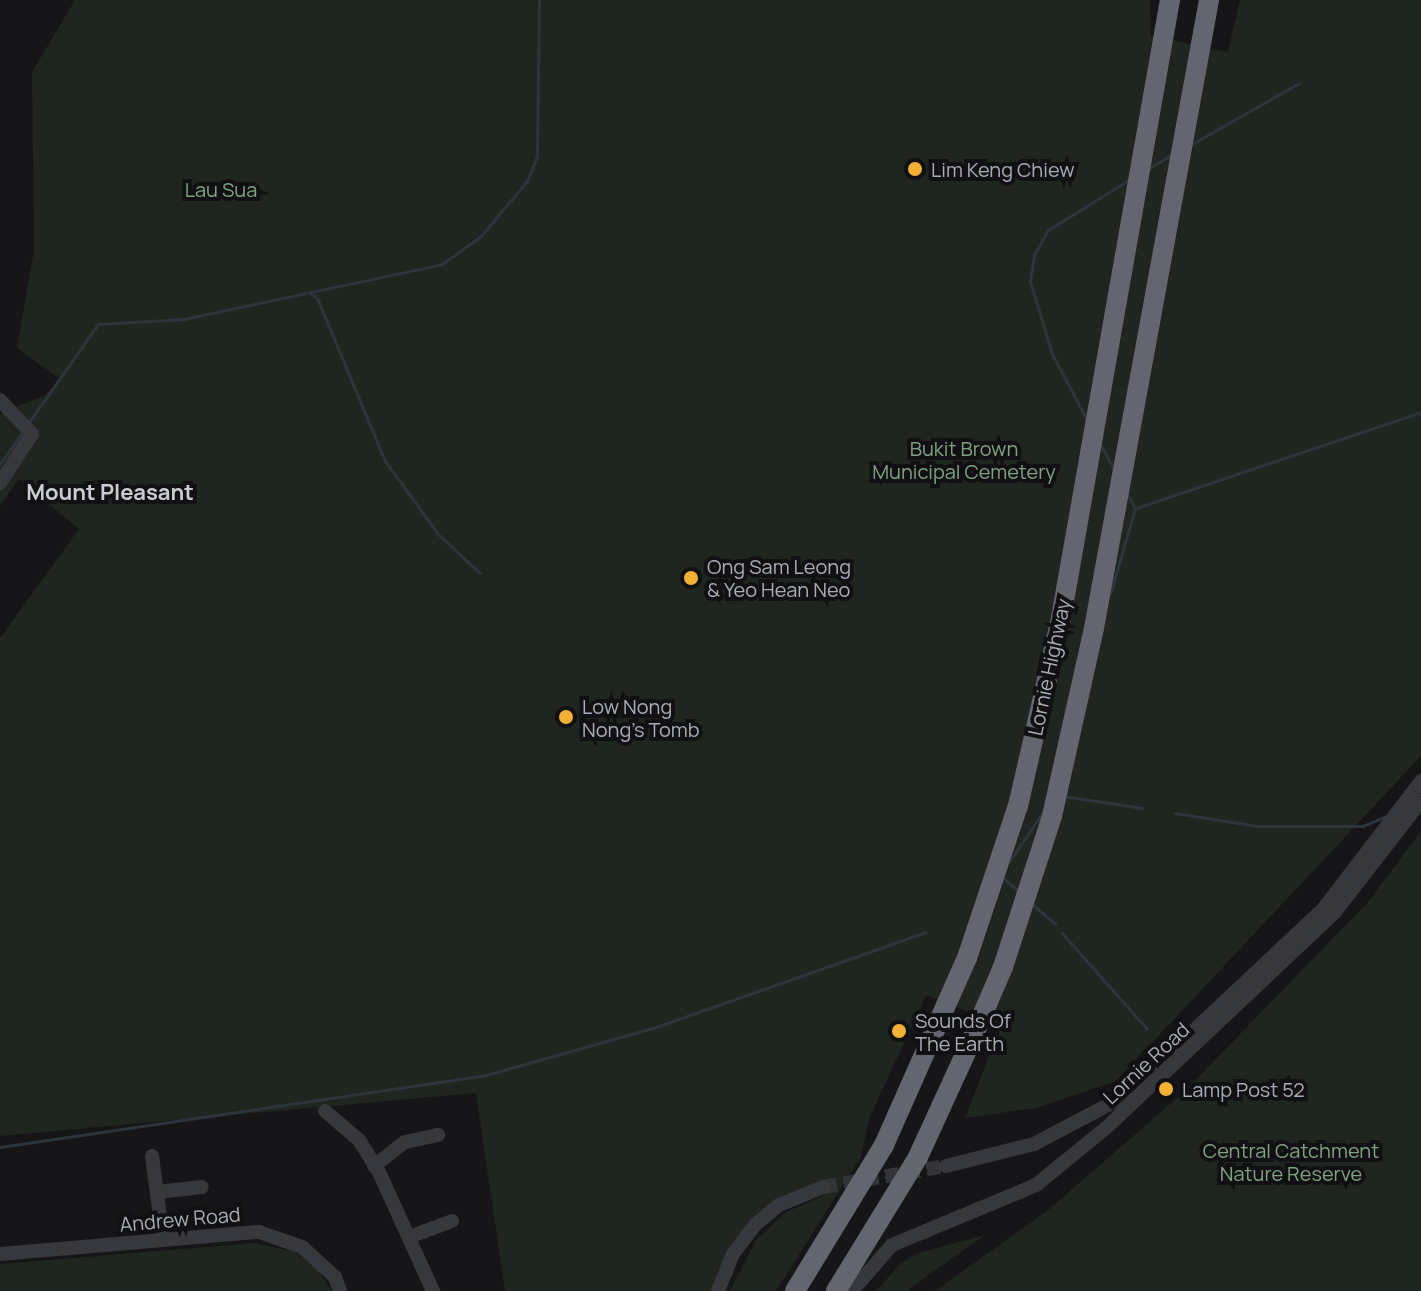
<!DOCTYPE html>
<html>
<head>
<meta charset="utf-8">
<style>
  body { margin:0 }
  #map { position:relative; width:1421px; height:1291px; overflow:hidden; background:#161618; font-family:Manrope,sans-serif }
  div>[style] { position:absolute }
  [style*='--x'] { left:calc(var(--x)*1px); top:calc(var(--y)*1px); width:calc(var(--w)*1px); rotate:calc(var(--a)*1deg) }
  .green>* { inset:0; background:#1e261f }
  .stream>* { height:3px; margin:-1.5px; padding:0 1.5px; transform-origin:1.5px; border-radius:1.5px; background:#2c353c }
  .minor-tunnel>* { height:14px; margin-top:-7px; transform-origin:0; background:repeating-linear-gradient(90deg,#333438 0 14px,transparent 0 21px) }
  .minor>* { height:14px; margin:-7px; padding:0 7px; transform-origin:7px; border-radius:7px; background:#37383d }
  .highway>* { height:20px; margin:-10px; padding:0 10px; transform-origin:10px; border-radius:10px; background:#63666e }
  .dots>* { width:22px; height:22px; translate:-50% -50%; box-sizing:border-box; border:4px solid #111113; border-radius:50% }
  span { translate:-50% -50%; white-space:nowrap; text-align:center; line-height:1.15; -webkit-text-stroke:8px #111113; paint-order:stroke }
  .poi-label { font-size:20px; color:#a8adb8 }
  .left { translate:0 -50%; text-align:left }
  .park-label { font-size:20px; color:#7fa381 }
  .street-label { font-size:20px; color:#a8adb8 }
  .neighbourhood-label { font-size:22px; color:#c9ccd4; font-weight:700 }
</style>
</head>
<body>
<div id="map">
  <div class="green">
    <div style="clip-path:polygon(75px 0,1150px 0,1151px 36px,1228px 52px,1240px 0,1421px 0,1421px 756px,1116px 1081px,1036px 1108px,965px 1118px,1001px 1025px,926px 995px,869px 1119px,861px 1157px,776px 1291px,730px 1291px,756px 1240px,786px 1212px,825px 1195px,822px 1181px,786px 1195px,723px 1262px,711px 1291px,505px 1291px,476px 1093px,0 1136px,0 638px,79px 529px,19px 479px,0 505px,0 414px,45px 395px,60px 379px,17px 348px,34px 250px,32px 72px)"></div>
    <div style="clip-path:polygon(1421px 831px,1421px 1291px,935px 1291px,1047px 1211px,1184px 1092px,1368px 902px)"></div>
    <div style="clip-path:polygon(985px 1235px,906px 1291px,876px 1291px,899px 1265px,917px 1253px)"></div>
    <div style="clip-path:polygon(254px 1243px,295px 1252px,317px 1269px,332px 1291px,0 1291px,0 1264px)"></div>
  </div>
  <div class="stream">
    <div style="--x:1190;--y:145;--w:125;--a:-29.6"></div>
    <div style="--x:1149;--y:168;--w:28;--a:-30"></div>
    <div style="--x:310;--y:293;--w:9;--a:36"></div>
    <div style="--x:317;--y:298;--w:177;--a:67.4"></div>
    <div style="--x:385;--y:461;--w:90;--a:54"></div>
    <div style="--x:438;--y:534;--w:57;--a:42.9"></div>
    <div style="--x:1087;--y:420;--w:75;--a:-117.9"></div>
    <div style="--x:1052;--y:354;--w:76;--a:-106.8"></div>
    <div style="--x:1030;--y:281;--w:26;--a:-81"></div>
    <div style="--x:1034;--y:255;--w:29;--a:-61"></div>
    <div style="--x:1048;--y:230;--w:99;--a:-31.8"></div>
    <div style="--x:27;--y:425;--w:123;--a:-54.9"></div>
    <div style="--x:98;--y:324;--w:86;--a:-3.3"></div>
    <div style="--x:184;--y:319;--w:264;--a:-12"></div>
    <div style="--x:442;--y:264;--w:48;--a:-35.7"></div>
    <div style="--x:481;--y:236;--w:72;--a:-50.1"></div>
    <div style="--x:527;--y:181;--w:27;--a:-68"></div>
    <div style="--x:537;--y:156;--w:156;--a:-89.3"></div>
    <div style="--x:1100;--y:444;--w:29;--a:61"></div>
    <div style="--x:0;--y:464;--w:40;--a:-55.1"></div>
    <div style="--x:1136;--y:508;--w:301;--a:-18.6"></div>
    <div style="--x:1111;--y:592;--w:87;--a:-74.1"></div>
    <div style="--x:1135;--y:508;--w:17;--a:-118"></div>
    <div style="--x:1063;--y:796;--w:80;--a:8.6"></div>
    <div style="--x:1175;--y:813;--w:83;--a:9"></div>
    <div style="--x:1257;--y:826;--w:106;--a:0"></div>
    <div style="--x:1363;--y:826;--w:25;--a:-23"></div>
    <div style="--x:1009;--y:862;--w:60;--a:-55.8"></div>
    <div style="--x:1001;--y:876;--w:24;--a:42"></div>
    <div style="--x:1031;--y:903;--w:32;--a:41"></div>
    <div style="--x:1062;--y:933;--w:128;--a:48.5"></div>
    <div style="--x:0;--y:1147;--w:487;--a:-8.4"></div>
    <div style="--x:482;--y:1076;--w:181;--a:-15.7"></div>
    <div style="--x:656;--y:1027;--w:286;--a:-19.4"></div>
  </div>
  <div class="minor-tunnel">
    <div style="--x:823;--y:1187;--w:125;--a:-9.7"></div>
  </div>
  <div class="minor">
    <div style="--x:0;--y:400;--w:47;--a:46.7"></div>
    <div style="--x:32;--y:434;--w:59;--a:123.1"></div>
    <div style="--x:325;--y:1111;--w:45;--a:40.5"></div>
    <div style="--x:359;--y:1140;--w:38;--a:58"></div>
    <div style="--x:379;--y:1172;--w:131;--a:65.6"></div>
    <div style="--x:152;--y:1156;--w:85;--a:82.5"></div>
    <div style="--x:374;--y:1166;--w:39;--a:-38"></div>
    <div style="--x:405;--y:1142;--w:34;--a:-12"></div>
    <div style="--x:946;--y:1166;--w:91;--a:-14"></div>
    <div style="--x:1034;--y:1144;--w:101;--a:-27.8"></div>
    <div style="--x:1123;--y:1097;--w:276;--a:-43.2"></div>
    <div style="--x:1324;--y:908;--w:160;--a:-52.6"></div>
    <div style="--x:157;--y:1192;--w:45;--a:-6.3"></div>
    <div style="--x:409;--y:1237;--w:46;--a:-20.4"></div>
    <div style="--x:0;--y:1254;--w:260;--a:-4.9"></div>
    <div style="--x:259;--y:1232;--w:46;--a:19.2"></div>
    <div style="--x:302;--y:1247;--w:45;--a:42.3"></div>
    <div style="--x:335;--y:1277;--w:15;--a:70"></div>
    <div style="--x:718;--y:1291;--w:40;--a:-68"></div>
    <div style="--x:733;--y:1254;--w:36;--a:-53"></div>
    <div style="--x:755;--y:1225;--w:31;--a:-40"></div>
    <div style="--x:779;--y:1205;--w:48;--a:-22.2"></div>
    <div style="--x:852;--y:1291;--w:61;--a:-49"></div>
    <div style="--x:892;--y:1245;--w:156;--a:-22.6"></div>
    <div style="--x:1036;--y:1185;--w:90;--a:-39.2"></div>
    <div style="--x:1106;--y:1128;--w:315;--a:-43.3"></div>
    <div style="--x:1335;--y:912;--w:140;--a:-52.2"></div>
  </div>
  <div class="highway">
    <div style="--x:795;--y:1291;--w:171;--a:-58.6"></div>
    <div style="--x:884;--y:1145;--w:205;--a:-66.1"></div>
    <div style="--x:967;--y:958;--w:160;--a:-71.5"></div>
    <div style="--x:1018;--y:806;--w:193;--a:-77.1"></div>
    <div style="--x:1061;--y:618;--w:628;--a:-80"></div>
    <div style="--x:836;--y:1291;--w:157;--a:-58.5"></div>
    <div style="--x:918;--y:1157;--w:130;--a:-65.4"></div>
    <div style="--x:972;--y:1039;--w:78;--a:-66.7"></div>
    <div style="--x:1003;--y:967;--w:159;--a:-72"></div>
    <div style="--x:1052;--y:816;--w:193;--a:-77.4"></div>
    <div style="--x:1094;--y:628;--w:638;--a:-79.62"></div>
  </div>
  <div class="dots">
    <div style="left:915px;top:169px;background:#f2b134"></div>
    <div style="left:691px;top:578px;background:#f2b134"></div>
    <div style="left:566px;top:717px;background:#f2b134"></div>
    <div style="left:899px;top:1031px;background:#f2b134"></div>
    <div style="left:1166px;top:1089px;background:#f2b134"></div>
  </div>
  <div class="poi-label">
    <span class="left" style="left:931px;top:169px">Lim Keng Chiew</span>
    <span class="left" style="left:707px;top:578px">Ong Sam Leong<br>&amp; Yeo Hean Neo</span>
    <span class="left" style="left:582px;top:718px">Low Nong<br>Nong's Tomb</span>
    <span class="left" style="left:915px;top:1032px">Sounds Of<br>The Earth</span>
    <span class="left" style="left:1182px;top:1089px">Lamp Post 52</span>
  </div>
  <div class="park-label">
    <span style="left:221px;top:189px">Lau Sua</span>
    <span style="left:964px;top:460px">Bukit Brown<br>Municipal Cemetery</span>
    <span style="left:1291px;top:1162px">Central Catchment<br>Nature Reserve</span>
  </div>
  <div class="street-label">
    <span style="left:1049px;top:667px;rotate:-78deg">Lornie Highway</span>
    <span style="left:1146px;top:1063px;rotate:-43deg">Lornie Road</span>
    <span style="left:180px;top:1219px;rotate:-5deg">Andrew Road</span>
  </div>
  <div class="neighbourhood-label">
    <span style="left:110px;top:493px">Mount Pleasant</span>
  </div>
</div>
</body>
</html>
